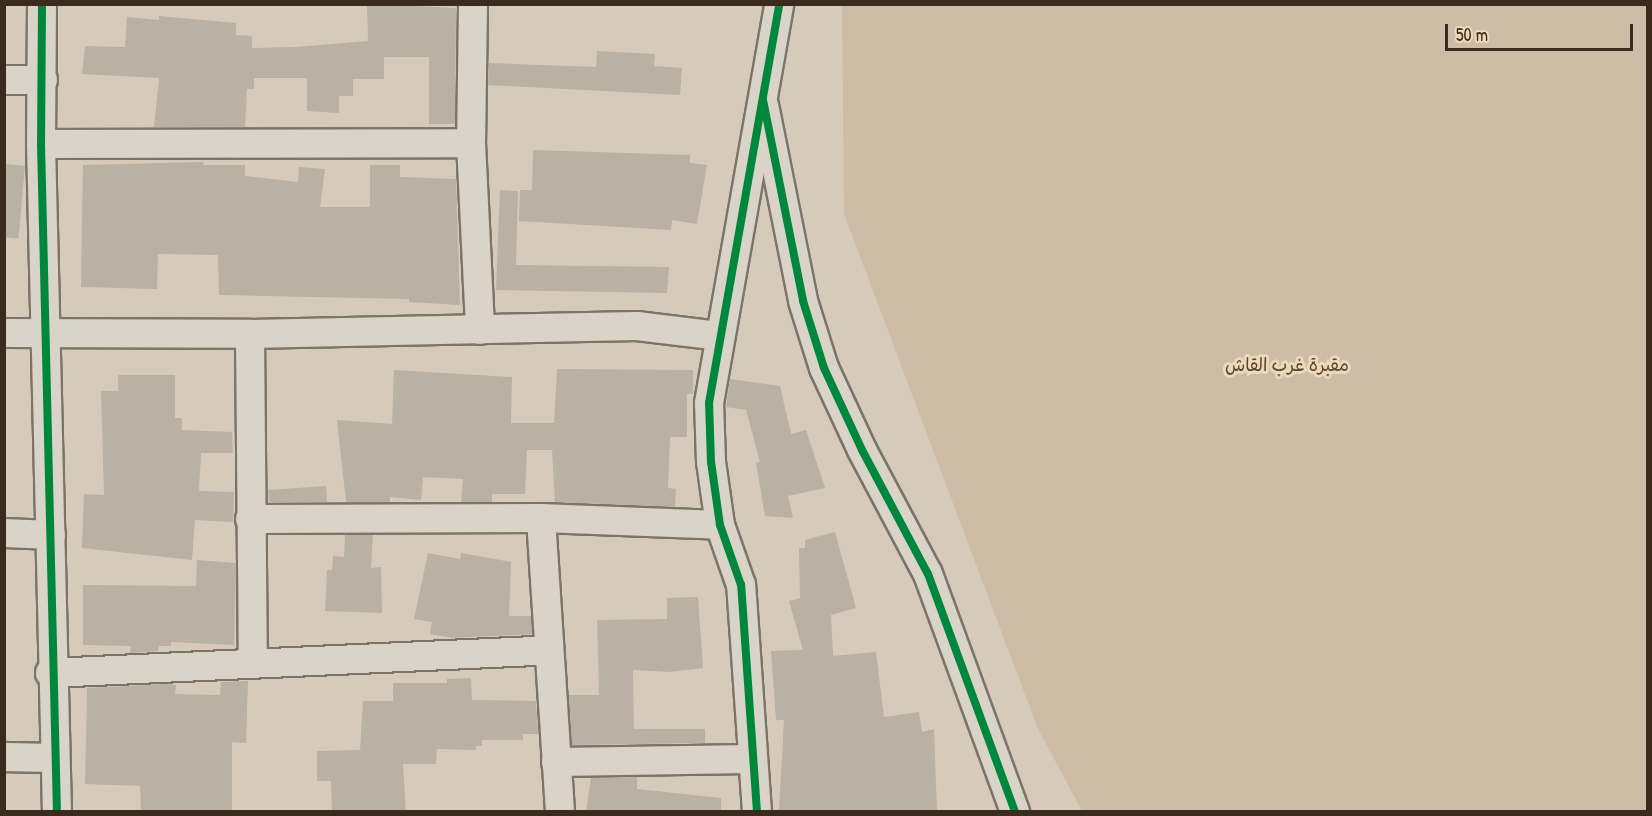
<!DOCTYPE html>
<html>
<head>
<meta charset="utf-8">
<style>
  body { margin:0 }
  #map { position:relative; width:1652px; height:816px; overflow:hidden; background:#d6cbba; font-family:"Patrick Hand","Playpen Sans Arabic",sans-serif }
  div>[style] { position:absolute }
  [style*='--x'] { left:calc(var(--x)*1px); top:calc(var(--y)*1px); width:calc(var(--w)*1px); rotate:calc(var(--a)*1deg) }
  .green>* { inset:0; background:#cdbda6 }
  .building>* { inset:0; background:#b9b1a4; transform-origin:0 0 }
  .roads { filter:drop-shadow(2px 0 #7c7469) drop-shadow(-2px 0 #7c7469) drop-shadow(0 2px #7c7469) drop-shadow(0 -2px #7c7469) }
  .minor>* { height:28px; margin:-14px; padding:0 14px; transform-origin:14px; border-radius:14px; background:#dad3c7 }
  .cycleway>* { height:8px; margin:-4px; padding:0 4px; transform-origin:4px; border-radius:4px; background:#00873e }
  span { translate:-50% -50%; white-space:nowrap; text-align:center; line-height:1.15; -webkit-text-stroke:6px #edd8b7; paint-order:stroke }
  .park-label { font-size:18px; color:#574536 }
  .frame { position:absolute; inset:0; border:6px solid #3b2a1e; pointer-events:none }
  .scale { position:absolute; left:1445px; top:24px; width:188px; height:27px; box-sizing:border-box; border:3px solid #3b2a1e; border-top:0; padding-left:8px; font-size:18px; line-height:21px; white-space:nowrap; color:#3b2a1e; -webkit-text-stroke:4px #edd8b7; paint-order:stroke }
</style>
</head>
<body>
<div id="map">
  <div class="green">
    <div style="clip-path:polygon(842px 5px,1647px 5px,1647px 811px,1082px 811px,1038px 729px,844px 214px)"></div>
  </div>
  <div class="building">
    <div style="clip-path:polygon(367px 4px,456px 8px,455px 124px,429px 124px,429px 57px,384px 57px,384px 79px,353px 79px,353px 96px,339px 96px,339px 113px,307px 111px,307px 78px,254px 78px,254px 89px,247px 89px,245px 127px,154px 127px,159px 78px,82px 74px,85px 46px,125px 47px,127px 17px,159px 20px,159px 16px,236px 23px,236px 35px,252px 36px,252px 48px,295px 47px,368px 41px)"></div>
    <div style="clip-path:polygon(597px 51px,655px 54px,654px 66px,682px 68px,680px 95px,488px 85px,489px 63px,596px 67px)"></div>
    <div style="clip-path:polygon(533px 150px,690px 155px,690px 163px,707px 165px,697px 224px,672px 220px,671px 230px,519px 221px,520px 190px,532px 190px)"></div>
    <div style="clip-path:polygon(204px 162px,203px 165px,245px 165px,245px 176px,298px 182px,299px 167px,325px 169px,320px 207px,370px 207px,370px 165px,400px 165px,400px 177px,456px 179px,460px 305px,409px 302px,409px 299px,219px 295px,218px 255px,158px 254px,157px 289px,81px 287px,83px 165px)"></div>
    <div style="left:4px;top:164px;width:21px;height:73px;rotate:5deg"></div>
    <div style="clip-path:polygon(500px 190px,518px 191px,516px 265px,669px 267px,667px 293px,496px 290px)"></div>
    <div style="clip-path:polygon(557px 369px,693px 370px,693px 394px,687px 394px,687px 437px,670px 437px,668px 488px,676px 489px,675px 507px,555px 502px,552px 450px,527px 450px,525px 494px,492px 494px,492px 502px,461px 502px,463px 479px,423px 477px,421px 500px,390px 497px,390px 502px,346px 502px,337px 420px,392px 424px,394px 370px,512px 377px,511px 423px,554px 423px)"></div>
    <div style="clip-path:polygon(118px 375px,175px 375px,175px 418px,182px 418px,182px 430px,232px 432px,233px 453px,201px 453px,199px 491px,234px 492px,233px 522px,195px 520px,192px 560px,82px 548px,84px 494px,104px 495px,101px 391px,118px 391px)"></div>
    <div style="clip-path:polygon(730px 379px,780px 386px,791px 434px,806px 430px,825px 488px,788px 496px,793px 518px,765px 516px,756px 463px,760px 462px,746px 410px,726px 407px)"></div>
    <div style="clip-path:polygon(326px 486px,327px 502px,269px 502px,268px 490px)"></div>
    <div style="clip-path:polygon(835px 532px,856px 608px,831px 615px,833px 656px,876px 652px,884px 717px,919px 712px,922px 732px,934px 729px,937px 812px,779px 810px,784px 720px,776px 720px,771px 651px,803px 650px,789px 601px,800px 598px,799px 548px,805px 548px,805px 540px)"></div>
    <div style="clip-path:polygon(345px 535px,373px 535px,371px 568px,381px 567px,382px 613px,325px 611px,327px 570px,332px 570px,333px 556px,344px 557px)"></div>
    <div style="clip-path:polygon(428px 553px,460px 559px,461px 553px,511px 562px,509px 616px,531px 616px,532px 634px,452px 638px,430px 634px,432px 622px,414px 619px)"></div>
    <div style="clip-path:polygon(197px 560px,236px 563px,234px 645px,171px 642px,171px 646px,159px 646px,158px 651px,130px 653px,131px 646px,83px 645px,83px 585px,196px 586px)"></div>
    <div style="clip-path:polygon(698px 597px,703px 668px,669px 672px,633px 670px,634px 729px,705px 729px,705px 743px,572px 745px,569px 695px,599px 695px,597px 620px,667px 619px,667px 598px)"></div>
    <div style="clip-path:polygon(471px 678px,472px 700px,536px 701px,538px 734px,523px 734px,523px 740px,482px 740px,482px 746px,476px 746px,476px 750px,437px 749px,436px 764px,403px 764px,406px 812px,332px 812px,331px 781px,317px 781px,317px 751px,360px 750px,363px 701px,393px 701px,393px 683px,447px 683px,447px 679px)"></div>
    <div style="clip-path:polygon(248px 681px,246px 743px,232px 742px,232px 812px,141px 812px,140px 786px,85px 784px,87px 688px,165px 684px,176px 685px,175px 694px,220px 695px,221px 682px)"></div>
    <div style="clip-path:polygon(637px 777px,637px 789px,721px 798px,721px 812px,586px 812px,591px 778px)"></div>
  </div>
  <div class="roads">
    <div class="minor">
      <div style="--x:42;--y:4;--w:140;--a:90.4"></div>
      <div style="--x:41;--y:144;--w:668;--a:88.63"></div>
      <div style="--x:473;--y:4;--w:139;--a:90.8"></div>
      <div style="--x:471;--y:143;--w:187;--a:87.2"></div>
      <div style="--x:4;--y:80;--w:39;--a:0"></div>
      <div style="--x:764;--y:105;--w:200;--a:78.7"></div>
      <div style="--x:803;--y:301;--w:70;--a:72.6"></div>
      <div style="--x:824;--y:368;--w:90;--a:65.1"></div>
      <div style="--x:862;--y:450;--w:140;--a:62"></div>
      <div style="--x:928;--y:574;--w:253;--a:69.9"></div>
      <div style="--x:41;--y:144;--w:430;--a:-0.1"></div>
      <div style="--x:4;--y:333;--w:246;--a:0.2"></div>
      <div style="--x:250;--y:334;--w:387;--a:-1.2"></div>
      <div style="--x:637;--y:326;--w:84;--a:6.9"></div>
      <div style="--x:250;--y:334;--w:327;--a:89.5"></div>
      <div style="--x:541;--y:518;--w:295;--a:86.3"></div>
      <div style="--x:250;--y:519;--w:291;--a:-0.2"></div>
      <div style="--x:541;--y:518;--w:179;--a:2.2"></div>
      <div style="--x:4;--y:533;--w:47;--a:2.4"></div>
      <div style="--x:50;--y:673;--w:498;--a:-2.6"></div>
      <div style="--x:4;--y:757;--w:48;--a:1.2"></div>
      <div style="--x:556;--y:762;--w:197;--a:-0.9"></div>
      <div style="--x:757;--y:812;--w:228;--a:-94"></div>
      <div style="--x:741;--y:585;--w:64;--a:-109.3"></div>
      <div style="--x:720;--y:525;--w:64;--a:-98.1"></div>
      <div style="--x:711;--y:462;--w:59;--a:-91.9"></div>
      <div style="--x:709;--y:403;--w:405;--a:-80"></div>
    </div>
  </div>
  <div class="cycleway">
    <div style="--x:42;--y:4;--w:140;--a:90.4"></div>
    <div style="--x:41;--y:144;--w:668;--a:88.63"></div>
    <div style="--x:763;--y:100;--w:205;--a:78.7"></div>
    <div style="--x:803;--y:301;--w:70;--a:72.6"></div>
    <div style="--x:824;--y:368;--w:90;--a:65.1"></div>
    <div style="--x:862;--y:450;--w:140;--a:62"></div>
    <div style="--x:928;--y:574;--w:253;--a:69.9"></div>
    <div style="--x:757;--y:812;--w:228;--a:-94"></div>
    <div style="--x:741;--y:585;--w:64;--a:-109.3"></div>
    <div style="--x:720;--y:525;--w:64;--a:-98.1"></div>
    <div style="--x:711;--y:462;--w:59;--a:-91.9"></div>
    <div style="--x:709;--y:403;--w:405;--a:-80"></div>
  </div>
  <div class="park-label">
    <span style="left:1287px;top:365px">مقبرة غرب القاش</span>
  </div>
  <div class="frame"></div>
  <div class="scale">50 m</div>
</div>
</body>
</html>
